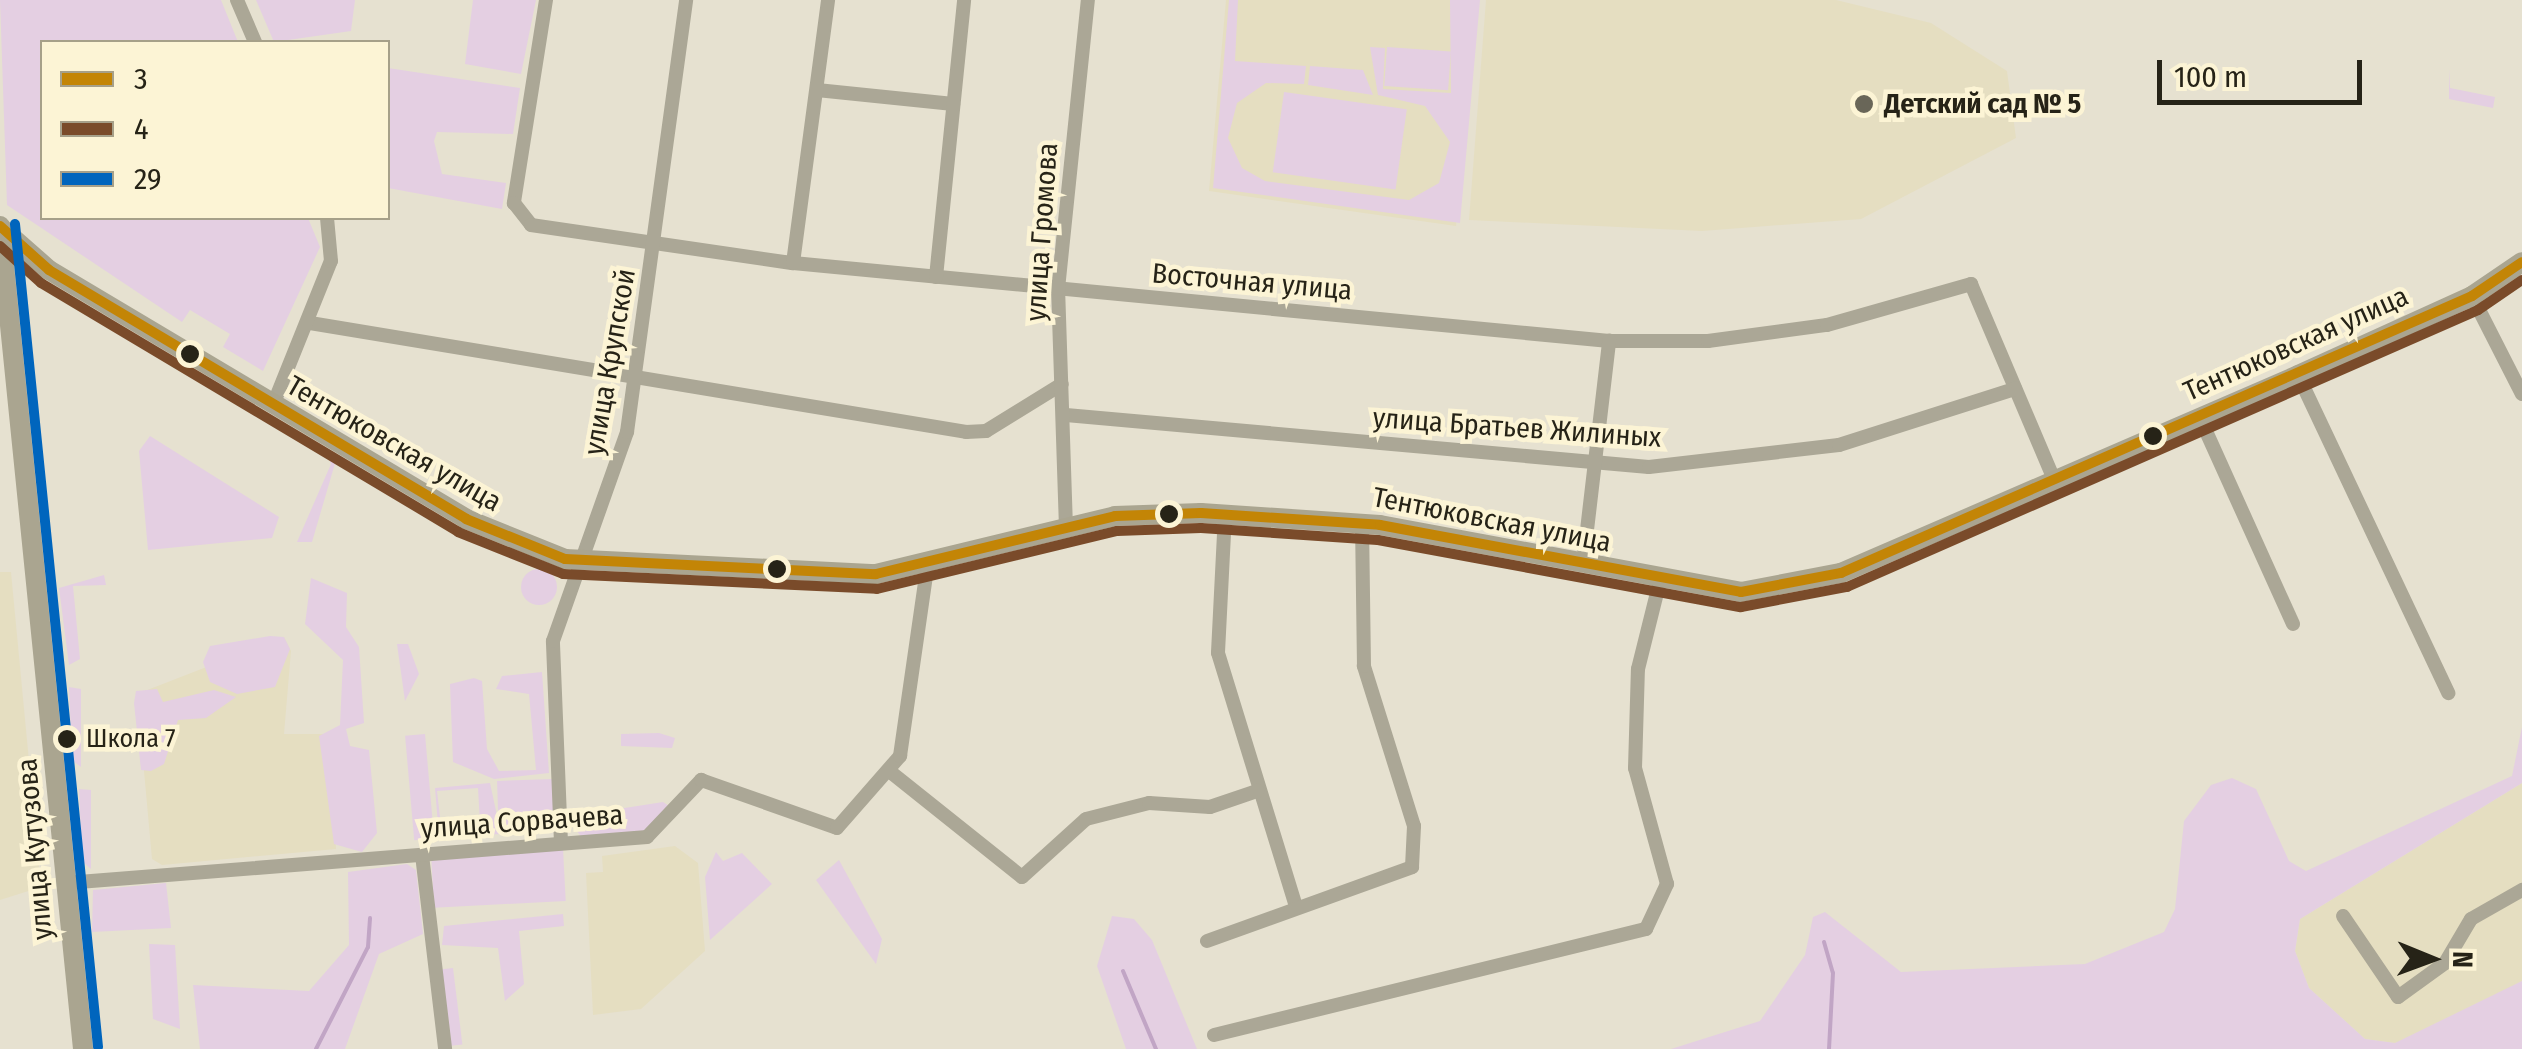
<!DOCTYPE html>
<html>
<head>
<meta charset="utf-8">
<style>
  body { margin:0 }
  #map { position:relative; width:2522px; height:1049px; overflow:hidden; background:#e6e1d0; font-family:"Fira Sans Condensed",sans-serif }
  div>[style] { position:absolute }
  [style*='--x'] { left:calc(var(--x)*1px); top:calc(var(--y)*1px); width:calc(var(--w)*1px); rotate:calc(var(--a)*1deg) }
  .built>* { inset:0; background:#e5dec1 }
  .green>* { inset:0; background:#e4cfe2; transform-origin:0 0 }
  .round { border-radius:50% }
  .stream>* { height:4px; margin:-2px; padding:0 2px; transform-origin:2px; border-radius:2px; background:#c1a5c5 }
  .street>* { height:14px; margin:-7px; padding:0 7px; transform-origin:7px; border-radius:7px; background:#aba796 }
  .secondary>* { height:20px; margin:-10px; padding:0 10px; transform-origin:10px; border-radius:10px; background:#aaa590 }
  .bus-1>* { height:10px; margin:-5px; padding:0 5px; transform-origin:5px; border-radius:5px; background:#c38506 }
  .bus-2>* { height:10px; margin:-5px; padding:0 5px; transform-origin:5px; border-radius:5px; background:#7a4b2a }
  .bus-3>* { height:10px; margin:-5px; padding:0 5px; transform-origin:5px; border-radius:5px; background:#0065bd }
  .dots>* { width:28px; height:28px; translate:-50% -50%; box-sizing:border-box; border:5px solid #fcf4d5; border-radius:50% }
  span { translate:-50% -50%; white-space:nowrap; text-align:center; line-height:1.15; -webkit-text-stroke:9px #fcf4d5; paint-order:stroke }
  .bus-label { font-size:26px; color:#262317 }
  .left { translate:0 -50%; text-align:left }
  .poi-label { font-size:28px; color:#262317; font-weight:700 }
  .street-label { font-size:28px; color:#262317 }
  .legend { position:absolute; left:40px; top:40px; width:350px; height:180px; box-sizing:border-box; background:#fcf4d5; border:2px solid #a6a089; margin:0; padding:12px 18px; list-style:none; font-size:30px; color:#262317 }
  .legend li { display:flex; align-items:center; gap:20px; height:50px }
  .legend b { width:50px; border:2px solid #a6a089 }
  .north { position:absolute; left:2382px; top:909px; width:100px; height:100px; -webkit-text-stroke:8px #fcf4d5; paint-order:stroke; rotate:91deg; font-size:28px; font-weight:700; line-height:40px; text-align:center; color:#262317 }
  .north::after { content:''; display:block; margin:auto; width:35px; height:45px; background:#262317; clip-path:polygon(50% 0,100% 100%,50% 72%,0 100%) }
  .scale { position:absolute; left:2157px; top:60px; width:205px; height:45px; box-sizing:border-box; border:5px solid #262317; border-top:0; padding-left:12px; font-size:30px; line-height:35px; white-space:nowrap; color:#262317; -webkit-text-stroke:8px #fcf4d5; paint-order:stroke }
</style>
</head>
<body>
<div id="map">
  <div class="built">
    <div style="clip-path:polygon(1226px 0,1478px 0,1456px 226px,1209px 191px)"></div>
    <div style="clip-path:polygon(1486px 0,1836px 0,1931px 23px,2007px 71px,2016px 138px,1861px 219px,1702px 231px,1469px 220px)"></div>
    <div style="clip-path:polygon(0 572px,11px 572px,41px 887px,0 900px)"></div>
    <div style="clip-path:polygon(284px 637px,291px 651px,284px 734px,330px 734px,336px 849px,162px 865px,152px 859px,137px 694px)"></div>
    <div style="clip-path:polygon(2522px 783px,2522px 981px,2428px 1032px,2395px 1043px,2365px 1039px,2309px 988px,2295px 951px,2300px 919px)"></div>
    <div style="clip-path:polygon(675px 846px,698px 863px,705px 951px,641px 1009px,593px 1015px,586px 873px,603px 872px,602px 856px)"></div>
  </div>
  <div class="green">
    <div style="clip-path:polygon(0 0,221px 0,238px 42px,42px 42px,42px 218px,308px 218px,320px 247px,263px 371px,223px 347px,230px 334px,190px 310px,182px 322px,7px 205px)"></div>
    <div style="clip-path:polygon(256px 0,355px 0,351px 31px,274px 42px)"></div>
    <div style="clip-path:polygon(473px 0,536px 0,521px 74px,465px 64px)"></div>
    <div style="clip-path:polygon(1229px 0,1238px 0,1235px 61px,1306px 66px,1304px 84px,1266px 83px,1237px 103px,1228px 138px,1242px 168px,1265px 181px,1409px 200px,1439px 183px,1450px 142px,1425px 106px,1378px 95px,1370px 47px,1385px 48px,1383px 89px,1451px 93px,1450px 0,1480px 0,1460px 223px,1213px 188px)"></div>
    <div style="left:1387px;top:47px;width:64px;height:39px;rotate:4deg"></div>
    <div style="clip-path:polygon(1310px 66px,1363px 70px,1373px 95px,1308px 85px)"></div>
    <div style="clip-path:polygon(388px 68px,520px 88px,513px 134px,437px 132px,434px 141px,442px 174px,506px 183px,502px 209px,388px 188px)"></div>
    <div style="clip-path:polygon(2449px 69px,2450px 88px,2495px 97px,2493px 108px,2449px 99px)"></div>
    <div style="left:1284px;top:92px;width:124px;height:81px;rotate:8deg"></div>
    <div style="clip-path:polygon(150px 436px,279px 517px,272px 538px,148px 550px,139px 451px)"></div>
    <div style="clip-path:polygon(327px 454px,336px 460px,312px 542px,297px 542px,331px 464px)"></div>
    <div class="round" style="left:521px;top:569px;width:36px;height:36px"></div>
    <div style="clip-path:polygon(104px 575px,106px 585px,73px 586px,80px 659px,69px 665px,59px 588px)"></div>
    <div style="clip-path:polygon(311px 578px,347px 593px,346px 627px,359px 647px,364px 723px,346px 729px,350px 746px,369px 750px,377px 833px,362px 852px,334px 844px,319px 736px,340px 725px,343px 660px,305px 624px)"></div>
    <div style="clip-path:polygon(270px 636px,284px 637px,290px 649px,275px 687px,237px 694px,210px 682px,203px 662px,210px 646px)"></div>
    <div style="clip-path:polygon(397px 644px,408px 644px,419px 674px,405px 701px)"></div>
    <div style="clip-path:polygon(542px 672px,549px 773px,494px 779px,453px 762px,450px 684px,474px 678px,482px 681px,487px 749px,499px 771px,536px 770px,529px 694px,496px 689px,502px 676px)"></div>
    <div style="clip-path:polygon(69px 687px,81px 689px,81px 767px,72px 760px)"></div>
    <div style="clip-path:polygon(157px 689px,163px 702px,214px 690px,236px 697px,206px 718px,178px 720px,164px 764px,151px 771px,141px 770px,134px 703px,136px 691px)"></div>
    <div style="clip-path:polygon(2522px 727px,2522px 783px,2300px 919px,2295px 951px,2309px 988px,2365px 1039px,2395px 1043px,2522px 981px,2522px 1049px,1671px 1049px,1760px 1021px,1805px 955px,1813px 917px,1825px 912px,1901px 972px,2085px 964px,2164px 932px,2175px 909px,2184px 821px,2211px 785px,2232px 778px,2256px 789px,2289px 861px,2306px 871px,2512px 776px)"></div>
    <div style="clip-path:polygon(659px 733px,675px 738px,672px 748px,621px 746px,621px 734px)"></div>
    <div style="left:425px;top:734px;width:105px;height:20px;rotate:85deg"></div>
    <div style="left:553px;top:779px;width:50px;height:56px;rotate:88deg"></div>
    <div style="clip-path:polygon(evenodd,490px 783px,501px 834px,439px 837px,435px 788px,490px 783px,478px 788px,480px 823px,441px 826px,437px 791px,478px 788px)"></div>
    <div style="clip-path:polygon(79px 789px,91px 790px,91px 869px,82px 861px)"></div>
    <div style="clip-path:polygon(663px 802px,672px 808px,644px 833px,582px 838px,575px 828px,580px 815px)"></div>
    <div style="left:563px;top:849px;width:52px;height:132px;rotate:87deg"></div>
    <div style="clip-path:polygon(716px 852px,723px 861px,742px 853px,772px 884px,710px 940px,705px 877px)"></div>
    <div style="clip-path:polygon(839px 860px,882px 939px,876px 964px,816px 880px)"></div>
    <div style="clip-path:polygon(407px 864px,416px 870px,423px 934px,379px 954px,345px 1049px,200px 1049px,193px 985px,309px 991px,349px 945px,348px 872px)"></div>
    <div style="clip-path:polygon(166px 883px,171px 928px,92px 932px,93px 890px)"></div>
    <div style="clip-path:polygon(563px 914px,564px 926px,519px 931px,524px 984px,505px 1001px,498px 948px,442px 945px,444px 926px)"></div>
    <div style="clip-path:polygon(1112px 916px,1134px 919px,1152px 940px,1197px 1049px,1126px 1049px,1097px 966px)"></div>
    <div style="clip-path:polygon(149px 944px,175px 945px,180px 1029px,153px 1019px)"></div>
    <div style="left:453px;top:968px;width:77px;height:11px;rotate:83deg"></div>
  </div>
  <div class="stream">
    <div style="--x:1824;--y:942;--w:32;--a:74"></div>
    <div style="--x:1833;--y:973;--w:76;--a:93"></div>
    <div style="--x:1123;--y:971;--w:85;--a:67.1"></div>
    <div style="--x:316;--y:1049;--w:114;--a:-63"></div>
    <div style="--x:368;--y:947;--w:29;--a:-86"></div>
  </div>
  <div class="street">
    <div style="--x:237;--y:0;--w:46;--a:66.8"></div>
    <div style="--x:546;--y:0;--w:206;--a:99"></div>
    <div style="--x:514;--y:203;--w:28;--a:52"></div>
    <div style="--x:531;--y:225;--w:265;--a:8.3"></div>
    <div style="--x:793;--y:263;--w:820;--a:5.46"></div>
    <div style="--x:1609;--y:341;--w:99;--a:0"></div>
    <div style="--x:1708;--y:341;--w:120;--a:-7.7"></div>
    <div style="--x:1827;--y:325;--w:150;--a:-15.9"></div>
    <div style="--x:1971;--y:284;--w:213;--a:67"></div>
    <div style="--x:817;--y:90;--w:137;--a:5.9"></div>
    <div style="--x:793;--y:263;--w:265;--a:-82.4"></div>
    <div style="--x:936;--y:277;--w:278;--a:-84.2"></div>
    <div style="--x:2472;--y:296;--w:110;--a:63"></div>
    <div style="--x:310;--y:323;--w:665;--a:9.43"></div>
    <div style="--x:966;--y:432;--w:20;--a:-3"></div>
    <div style="--x:986;--y:431;--w:89;--a:-31.7"></div>
    <div style="--x:2298;--y:375;--w:352;--a:64.7"></div>
    <div style="--x:273;--y:405;--w:155;--a:-68.1"></div>
    <div style="--x:331;--y:261;--w:43;--a:-95.3"></div>
    <div style="--x:1066;--y:415;--w:585;--a:5.1"></div>
    <div style="--x:1649;--y:467;--w:191;--a:-6.6"></div>
    <div style="--x:1839;--y:445;--w:185;--a:-17.7"></div>
    <div style="--x:2200;--y:418;--w:226;--a:65.7"></div>
    <div style="--x:1225;--y:514;--w:139;--a:92.9"></div>
    <div style="--x:1218;--y:653;--w:266;--a:72.9"></div>
    <div style="--x:1066;--y:528;--w:239;--a:-91.9"></div>
    <div style="--x:1058;--y:289;--w:291;--a:-84.1"></div>
    <div style="--x:1583;--y:564;--w:225;--a:-83.3"></div>
    <div style="--x:893;--y:774;--w:165;--a:38.6"></div>
    <div style="--x:1022;--y:877;--w:86;--a:-42.2"></div>
    <div style="--x:1086;--y:819;--w:65;--a:-14.3"></div>
    <div style="--x:1149;--y:803;--w:61;--a:3.8"></div>
    <div style="--x:1210;--y:807;--w:50;--a:-18.8"></div>
    <div style="--x:561;--y:843;--w:202;--a:-92.3"></div>
    <div style="--x:553;--y:641;--w:222;--a:-70.5"></div>
    <div style="--x:627;--y:432;--w:436;--a:-82.2"></div>
    <div style="--x:422;--y:855;--w:195;--a:83.2"></div>
    <div style="--x:66;--y:883;--w:583;--a:-4.53"></div>
    <div style="--x:647;--y:837;--w:79;--a:-46.5"></div>
    <div style="--x:701;--y:780;--w:144;--a:19.4"></div>
    <div style="--x:837;--y:828;--w:96;--a:-48.8"></div>
    <div style="--x:900;--y:756;--w:190;--a:-81.8"></div>
    <div style="--x:2343;--y:916;--w:98;--a:55.8"></div>
    <div style="--x:2398;--y:997;--w:58;--a:-35.9"></div>
    <div style="--x:2445;--y:963;--w:51;--a:-59.4"></div>
    <div style="--x:2471;--y:919;--w:59;--a:-29.6"></div>
    <div style="--x:1207;--y:941;--w:218;--a:-19.8"></div>
    <div style="--x:1412;--y:867;--w:41;--a:-87.2"></div>
    <div style="--x:1414;--y:826;--w:168;--a:-107.4"></div>
    <div style="--x:1364;--y:666;--w:143;--a:-90.8"></div>
    <div style="--x:1214;--y:1035;--w:445;--a:-13.8"></div>
    <div style="--x:1646;--y:929;--w:50;--a:-65"></div>
    <div style="--x:1667;--y:884;--w:120;--a:-105.4"></div>
    <div style="--x:1635;--y:768;--w:99;--a:-88.3"></div>
    <div style="--x:1638;--y:669;--w:91;--a:-76"></div>
  </div>
  <div class="secondary">
    <div style="--x:0;--y:226;--w:827;--a:84.24"></div>
    <div style="--x:0;--y:227;--w:65;--a:41.3"></div>
    <div style="--x:49;--y:270;--w:486;--a:30.8"></div>
    <div style="--x:466;--y:519;--w:107;--a:22"></div>
    <div style="--x:565;--y:559;--w:311;--a:2.8"></div>
    <div style="--x:876;--y:574;--w:246;--a:-13.6"></div>
    <div style="--x:1115;--y:516;--w:86;--a:-2"></div>
    <div style="--x:1201;--y:513;--w:179;--a:3.8"></div>
    <div style="--x:1380;--y:525;--w:367;--a:10.5"></div>
    <div style="--x:1741;--y:592;--w:102;--a:-10.8"></div>
    <div style="--x:1841;--y:573;--w:498;--a:-23.4"></div>
    <div style="--x:2298;--y:375;--w:191;--a:-24.4"></div>
    <div style="--x:2472;--y:296;--w:60;--a:-34.2"></div>
  </div>
  <div class="bus-1">
    <div style="--x:0;--y:226;--w:66;--a:41.9"></div>
    <div style="--x:49;--y:270;--w:486;--a:30.8"></div>
    <div style="--x:466;--y:519;--w:107;--a:22"></div>
    <div style="--x:565;--y:559;--w:311;--a:2.8"></div>
    <div style="--x:876;--y:574;--w:246;--a:-13.6"></div>
    <div style="--x:1115;--y:516;--w:86;--a:-2"></div>
    <div style="--x:1201;--y:513;--w:179;--a:3.8"></div>
    <div style="--x:1380;--y:525;--w:367;--a:10.5"></div>
    <div style="--x:1741;--y:592;--w:102;--a:-10.8"></div>
    <div style="--x:1841;--y:573;--w:689;--a:-23.7"></div>
    <div style="--x:2472;--y:296;--w:60;--a:-34.2"></div>
  </div>
  <div class="bus-2">
    <div style="--x:0;--y:246;--w:55;--a:42.1"></div>
    <div style="--x:41;--y:283;--w:486;--a:30.8"></div>
    <div style="--x:458;--y:532;--w:113;--a:21.8"></div>
    <div style="--x:563;--y:574;--w:314;--a:2.7"></div>
    <div style="--x:877;--y:589;--w:247;--a:-13.6"></div>
    <div style="--x:1117;--y:531;--w:84;--a:-2"></div>
    <div style="--x:1201;--y:528;--w:177;--a:3.9"></div>
    <div style="--x:1378;--y:540;--w:369;--a:10.5"></div>
    <div style="--x:1741;--y:607;--w:108;--a:-10.7"></div>
    <div style="--x:1847;--y:587;--w:689;--a:-23.7"></div>
    <div style="--x:2478;--y:310;--w:53;--a:-34.3"></div>
  </div>
  <div class="bus-3">
    <div style="--x:15;--y:224;--w:827;--a:84.24"></div>
  </div>
  <div class="dots">
    <div style="left:1864px;top:104px;background:#696658"></div>
    <div style="left:190px;top:354px;background:#262317"></div>
    <div style="left:2153px;top:436px;background:#262317"></div>
    <div style="left:1169px;top:514px;background:#262317"></div>
    <div style="left:777px;top:569px;background:#262317"></div>
    <div style="left:67px;top:739px;background:#262317"></div>
  </div>
  <div class="bus-label">
    <span class="left" style="left:86px;top:739px">Школа 7</span>
  </div>
  <div class="poi-label">
    <span class="left" style="left:1884px;top:104px">Детский сад № 5</span>
  </div>
  <div class="street-label">
    <span style="left:1042px;top:232px;rotate:-86deg">улица Громова</span>
    <span style="left:1252px;top:282px;rotate:5deg">Восточная улица</span>
    <span style="left:2296px;top:344px;rotate:-24deg">Тентюковская улица</span>
    <span style="left:610px;top:362px;rotate:-80deg">улица Крупской</span>
    <span style="left:1517px;top:428px;rotate:4deg">улица Братьев Жилиных</span>
    <span style="left:394px;top:444px;rotate:30deg">Тентюковская улица</span>
    <span style="left:1492px;top:520px;rotate:11deg">Тентюковская улица</span>
    <span style="left:522px;top:822px;rotate:-4deg">улица Сорвачева</span>
    <span style="left:35px;top:849px;rotate:-95deg">улица Кутузова</span>
  </div>
  <ul class="legend">
  <li><b style="height:12px;background:#c38506"></b>3</li>
  <li><b style="height:12px;background:#7a4b2a"></b>4</li>
  <li><b style="height:12px;background:#0065bd"></b>29</li>
  </ul>
  <div class="north">N</div>
  <div class="scale">100 m</div>
</div>
</body>
</html>
